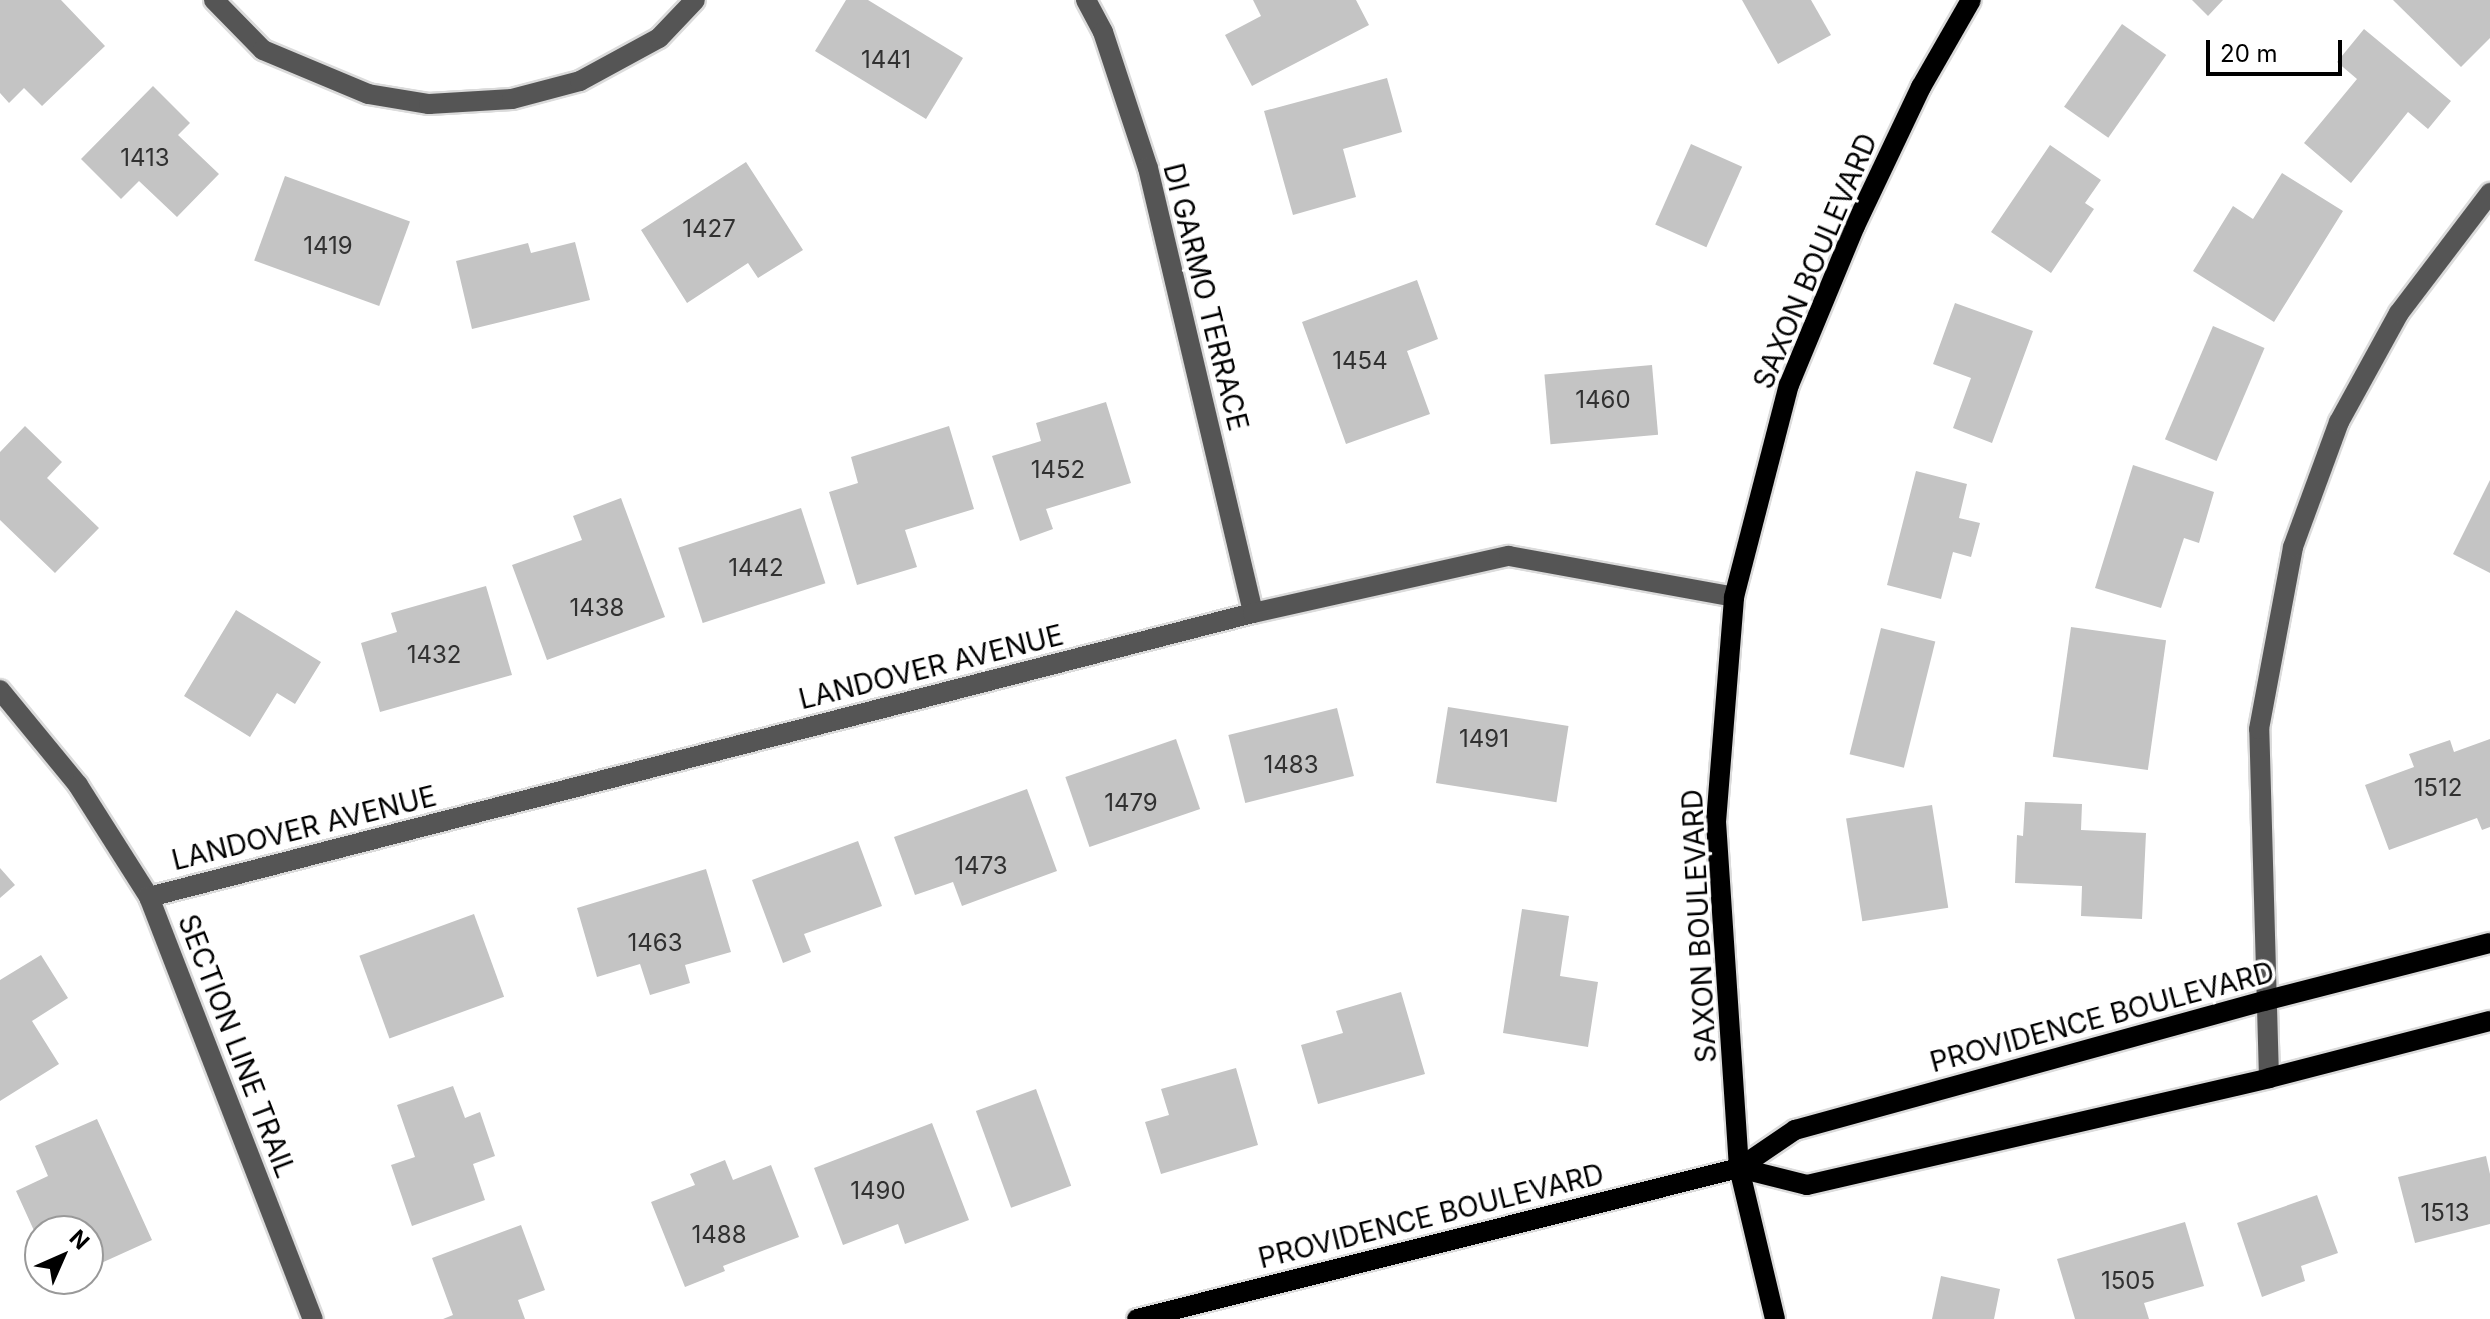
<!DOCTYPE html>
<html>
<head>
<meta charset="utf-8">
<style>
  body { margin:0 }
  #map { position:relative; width:2490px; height:1319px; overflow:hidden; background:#fff; font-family:Inter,sans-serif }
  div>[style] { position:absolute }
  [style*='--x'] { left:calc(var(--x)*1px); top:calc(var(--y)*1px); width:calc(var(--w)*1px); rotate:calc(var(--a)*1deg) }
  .building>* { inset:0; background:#c4c4c4; transform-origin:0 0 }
  .roads { filter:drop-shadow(2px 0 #dbdbdb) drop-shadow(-2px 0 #dbdbdb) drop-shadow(0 2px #dbdbdb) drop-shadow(0 -2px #dbdbdb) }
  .minor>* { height:20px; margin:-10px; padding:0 10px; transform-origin:10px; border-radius:10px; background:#555 }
  .major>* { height:20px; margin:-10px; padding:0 10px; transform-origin:10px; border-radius:10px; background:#000 }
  span { translate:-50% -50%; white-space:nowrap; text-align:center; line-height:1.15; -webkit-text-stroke:7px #fff; paint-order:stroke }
  .number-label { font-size:24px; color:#313131 }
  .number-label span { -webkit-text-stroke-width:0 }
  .street-label { font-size:28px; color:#000 }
  .north { position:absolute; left:24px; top:1215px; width:80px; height:80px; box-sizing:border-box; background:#fff; border:2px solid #999; border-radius:50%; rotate:45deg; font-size:22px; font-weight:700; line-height:32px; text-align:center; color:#000 }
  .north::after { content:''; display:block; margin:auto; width:28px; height:36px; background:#000; clip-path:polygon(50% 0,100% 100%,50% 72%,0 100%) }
  .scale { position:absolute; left:2206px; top:40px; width:136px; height:36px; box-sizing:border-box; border:4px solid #000; border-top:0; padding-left:10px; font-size:24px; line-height:28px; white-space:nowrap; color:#000; -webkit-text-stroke:6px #fff; paint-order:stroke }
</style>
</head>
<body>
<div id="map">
  <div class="building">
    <div style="clip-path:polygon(0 0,61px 0,105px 46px,42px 106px,24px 88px,9px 103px,0 93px)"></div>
    <div style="clip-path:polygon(846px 0,868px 0,963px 58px,926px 119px,815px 51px)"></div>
    <div style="clip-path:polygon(1253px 0,1356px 0,1369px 25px,1252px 86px,1225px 35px,1261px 16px)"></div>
    <div style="clip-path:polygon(1742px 0,1811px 0,1831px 35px,1778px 64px)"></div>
    <div style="clip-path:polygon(2192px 0,2223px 0,2208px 16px)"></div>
    <div style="clip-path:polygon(2393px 0,2490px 0,2490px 38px,2461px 67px)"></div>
    <div style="left:2122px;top:24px;width:54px;height:101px;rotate:35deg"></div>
    <div style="clip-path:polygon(2364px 29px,2451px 101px,2428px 129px,2408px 112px,2351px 183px,2304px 143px,2357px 79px,2337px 62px)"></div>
    <div style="clip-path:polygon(1387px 78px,1402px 132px,1343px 149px,1356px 197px,1293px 215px,1264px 111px)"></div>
    <div style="clip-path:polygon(153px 86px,190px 123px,178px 135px,219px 174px,177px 217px,139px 181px,121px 199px,81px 159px)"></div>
    <div style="left:1691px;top:144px;width:56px;height:88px;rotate:24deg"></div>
    <div style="clip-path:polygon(2050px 145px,2101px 180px,2085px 203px,2094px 209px,2051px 273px,1991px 232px)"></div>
    <div style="clip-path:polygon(746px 162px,803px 250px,758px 278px,748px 263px,687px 303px,641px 230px)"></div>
    <div style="clip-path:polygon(2282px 173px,2343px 211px,2274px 322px,2193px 271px,2233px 206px,2253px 219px)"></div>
    <div style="left:285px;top:176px;width:133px;height:90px;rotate:20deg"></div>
    <div style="clip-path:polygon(575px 242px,590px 300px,472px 329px,456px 261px,528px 243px,531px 253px)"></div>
    <div style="clip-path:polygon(1417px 280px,1438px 339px,1407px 351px,1430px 414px,1346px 444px,1302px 322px)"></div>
    <div style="clip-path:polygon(1955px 303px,2033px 331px,1992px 443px,1953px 428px,1971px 378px,1933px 364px)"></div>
    <div style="left:2213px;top:326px;width:56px;height:123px;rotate:23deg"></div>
    <div style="left:1652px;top:365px;width:70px;height:108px;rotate:85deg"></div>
    <div style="clip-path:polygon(1106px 402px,1131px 483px,1046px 509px,1053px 529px,1020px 541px,992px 456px,1041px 441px,1036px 423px)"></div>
    <div style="clip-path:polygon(25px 426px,62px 462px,47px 478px,99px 528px,55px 573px,0 520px,0 452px)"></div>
    <div style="clip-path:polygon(949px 426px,974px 509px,905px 530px,917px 567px,857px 585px,829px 492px,858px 483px,851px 457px)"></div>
    <div style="clip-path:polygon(2133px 465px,2214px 492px,2199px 543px,2184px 538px,2161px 608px,2095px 588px)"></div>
    <div style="clip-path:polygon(1916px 471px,1967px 484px,1959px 518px,1980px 523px,1971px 557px,1953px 552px,1941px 599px,1887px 585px)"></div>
    <div style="clip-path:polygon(2490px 480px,2490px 573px,2453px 554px)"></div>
    <div style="clip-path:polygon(621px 498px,665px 617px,547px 660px,512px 565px,582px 540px,573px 516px)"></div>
    <div style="left:801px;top:508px;width:79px;height:129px;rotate:72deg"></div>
    <div style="clip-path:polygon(486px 586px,512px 675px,380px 712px,361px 643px,397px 632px,391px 613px)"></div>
    <div style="clip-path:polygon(236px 610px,321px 662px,295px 704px,277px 693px,250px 737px,184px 696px)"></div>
    <div style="left:2071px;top:627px;width:96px;height:131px;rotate:8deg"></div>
    <div style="left:1881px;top:628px;width:56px;height:130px;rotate:14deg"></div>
    <div style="left:1448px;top:707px;width:122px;height:77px;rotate:9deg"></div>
    <div style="left:1337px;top:708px;width:70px;height:112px;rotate:76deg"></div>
    <div style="left:1176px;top:739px;width:74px;height:117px;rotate:71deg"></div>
    <div style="clip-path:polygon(2490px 739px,2490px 827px,2482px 830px,2477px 818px,2389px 850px,2365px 785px,2414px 767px,2409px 754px,2450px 740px,2454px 752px)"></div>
    <div style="clip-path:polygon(1027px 789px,1057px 871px,962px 906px,953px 882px,915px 895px,894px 837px)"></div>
    <div style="clip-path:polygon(2025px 802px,2082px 804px,2081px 830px,2146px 833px,2142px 919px,2081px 916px,2082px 886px,2015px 883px,2017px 835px,2023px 836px)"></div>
    <div style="left:1932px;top:805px;width:104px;height:87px;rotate:81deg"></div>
    <div style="clip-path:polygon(858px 841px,882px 906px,804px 934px,811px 952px,783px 963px,752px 880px)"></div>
    <div style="clip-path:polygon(0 868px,15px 885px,0 898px)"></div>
    <div style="clip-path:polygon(706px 869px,731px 952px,685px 965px,690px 983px,650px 995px,640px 964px,597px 977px,577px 908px)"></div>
    <div style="clip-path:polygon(1522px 909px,1569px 916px,1560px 976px,1598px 982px,1588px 1047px,1503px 1033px)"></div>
    <div style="left:474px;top:914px;width:88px;height:122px;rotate:70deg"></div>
    <div style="clip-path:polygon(41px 955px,68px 998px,32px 1021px,59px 1064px,0 1101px,0 980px)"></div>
    <div style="clip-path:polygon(1401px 992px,1425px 1074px,1318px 1104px,1301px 1045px,1343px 1033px,1336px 1011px)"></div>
    <div style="clip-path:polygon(1236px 1068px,1258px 1145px,1161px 1174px,1145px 1122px,1169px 1115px,1161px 1089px)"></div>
    <div style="clip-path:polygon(453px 1086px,465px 1118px,480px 1112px,495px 1156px,473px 1164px,485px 1200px,412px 1226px,391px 1165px,415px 1157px,397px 1105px)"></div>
    <div style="left:1036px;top:1089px;width:103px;height:64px;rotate:70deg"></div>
    <div style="clip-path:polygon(97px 1119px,152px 1240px,88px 1269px,88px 1231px,66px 1231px,63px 1223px,36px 1235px,16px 1191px,48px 1176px,35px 1146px)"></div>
    <div style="clip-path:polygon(932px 1123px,969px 1220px,905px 1244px,898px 1224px,843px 1245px,814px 1168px)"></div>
    <div style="clip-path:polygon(2486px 1156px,2490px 1174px,2490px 1224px,2415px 1243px,2398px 1177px)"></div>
    <div style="clip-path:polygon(725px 1160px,733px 1180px,771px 1165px,799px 1237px,723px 1266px,725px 1271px,685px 1287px,651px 1202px,695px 1185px,690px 1174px)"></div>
    <div style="clip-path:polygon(2317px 1195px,2338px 1253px,2301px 1266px,2305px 1281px,2262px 1297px,2237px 1223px)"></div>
    <div style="clip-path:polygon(2185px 1222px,2204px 1286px,2144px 1303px,2149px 1319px,2075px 1319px,2057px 1259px)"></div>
    <div style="clip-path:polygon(521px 1225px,545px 1290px,518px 1300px,525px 1319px,443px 1319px,453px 1315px,432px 1258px)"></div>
    <div style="clip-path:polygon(1941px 1276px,2000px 1289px,1994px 1319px,1932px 1319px)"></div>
  </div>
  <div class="roads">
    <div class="minor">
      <div style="--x:214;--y:0;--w:70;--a:45.6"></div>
      <div style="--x:263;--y:50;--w:114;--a:22.7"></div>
      <div style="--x:368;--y:94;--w:62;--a:9.3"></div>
      <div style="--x:429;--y:104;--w:83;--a:-3.4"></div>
      <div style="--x:512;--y:99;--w:70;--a:-14.8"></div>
      <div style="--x:580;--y:81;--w:90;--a:-28.6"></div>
      <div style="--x:659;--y:38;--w:52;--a:-46.5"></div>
      <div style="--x:1086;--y:0;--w:36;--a:62"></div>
      <div style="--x:1103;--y:32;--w:143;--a:71.7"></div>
      <div style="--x:1148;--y:168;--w:457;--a:76.7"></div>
      <div style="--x:0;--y:690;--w:123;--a:50.6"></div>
      <div style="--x:78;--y:785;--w:133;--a:57.6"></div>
      <div style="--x:149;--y:897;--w:453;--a:68.8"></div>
      <div style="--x:149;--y:897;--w:1140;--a:-14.43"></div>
      <div style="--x:1253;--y:613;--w:262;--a:-12.6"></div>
      <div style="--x:1509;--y:556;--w:229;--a:10.3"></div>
      <div style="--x:2269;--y:1078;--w:349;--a:-91.6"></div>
      <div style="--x:2259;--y:729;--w:185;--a:-79.4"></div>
      <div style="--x:2293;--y:547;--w:133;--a:-69.8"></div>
      <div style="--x:2339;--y:422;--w:124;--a:-61.2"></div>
      <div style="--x:2399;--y:313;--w:151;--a:-52.8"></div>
    </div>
    <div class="major">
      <div style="--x:1739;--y:1168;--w:70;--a:14"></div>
      <div style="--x:1807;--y:1185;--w:474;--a:-13"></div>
      <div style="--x:2269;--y:1078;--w:228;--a:-14.5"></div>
      <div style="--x:1137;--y:1319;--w:621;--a:-14.08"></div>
      <div style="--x:1739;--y:1168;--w:68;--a:-34.2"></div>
      <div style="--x:1795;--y:1130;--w:486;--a:-15.4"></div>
      <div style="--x:2264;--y:1001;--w:233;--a:-14.4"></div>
      <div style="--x:1775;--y:1319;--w:155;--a:-103.4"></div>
      <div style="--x:1739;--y:1168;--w:347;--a:-93.8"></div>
      <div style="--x:1716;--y:822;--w:226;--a:-85.4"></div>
      <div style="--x:1734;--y:597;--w:219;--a:-75.5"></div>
      <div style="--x:1789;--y:385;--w:172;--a:-67.5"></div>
      <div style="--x:1855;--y:226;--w:154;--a:-64.6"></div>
      <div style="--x:1921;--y:87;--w:100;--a:-60.1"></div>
    </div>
  </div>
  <div class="number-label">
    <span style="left:886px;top:60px">1441</span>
    <span style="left:145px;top:158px">1413</span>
    <span style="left:709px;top:229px">1427</span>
    <span style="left:328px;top:246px">1419</span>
    <span style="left:1360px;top:361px">1454</span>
    <span style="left:1603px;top:400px">1460</span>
    <span style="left:1058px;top:470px">1452</span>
    <span style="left:756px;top:568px">1442</span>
    <span style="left:597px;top:608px">1438</span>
    <span style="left:434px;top:655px">1432</span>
    <span style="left:1484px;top:739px">1491</span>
    <span style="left:1291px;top:765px">1483</span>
    <span style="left:2438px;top:788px">1512</span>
    <span style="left:1131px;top:803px">1479</span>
    <span style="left:981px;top:866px">1473</span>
    <span style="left:655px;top:943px">1463</span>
    <span style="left:878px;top:1191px">1490</span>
    <span style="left:2445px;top:1213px">1513</span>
    <span style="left:719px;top:1235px">1488</span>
    <span style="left:2128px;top:1281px">1505</span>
  </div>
  <div class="street-label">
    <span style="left:1815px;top:261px;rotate:-67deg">SAXON BOULEVARD</span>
    <span style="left:1206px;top:297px;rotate:76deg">DI GARMO TERRACE</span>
    <span style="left:931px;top:667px;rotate:-14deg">LANDOVER AVENUE</span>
    <span style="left:304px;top:828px;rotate:-14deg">LANDOVER AVENUE</span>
    <span style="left:1699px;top:926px;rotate:-93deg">SAXON BOULEVARD</span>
    <span style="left:2102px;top:1017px;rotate:-15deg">PROVIDENCE BOULEVARD</span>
    <span style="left:237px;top:1046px;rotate:69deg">SECTION LINE TRAIL</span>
    <span style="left:1431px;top:1216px;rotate:-14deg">PROVIDENCE BOULEVARD</span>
  </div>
  <div class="north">N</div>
  <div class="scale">20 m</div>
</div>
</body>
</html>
